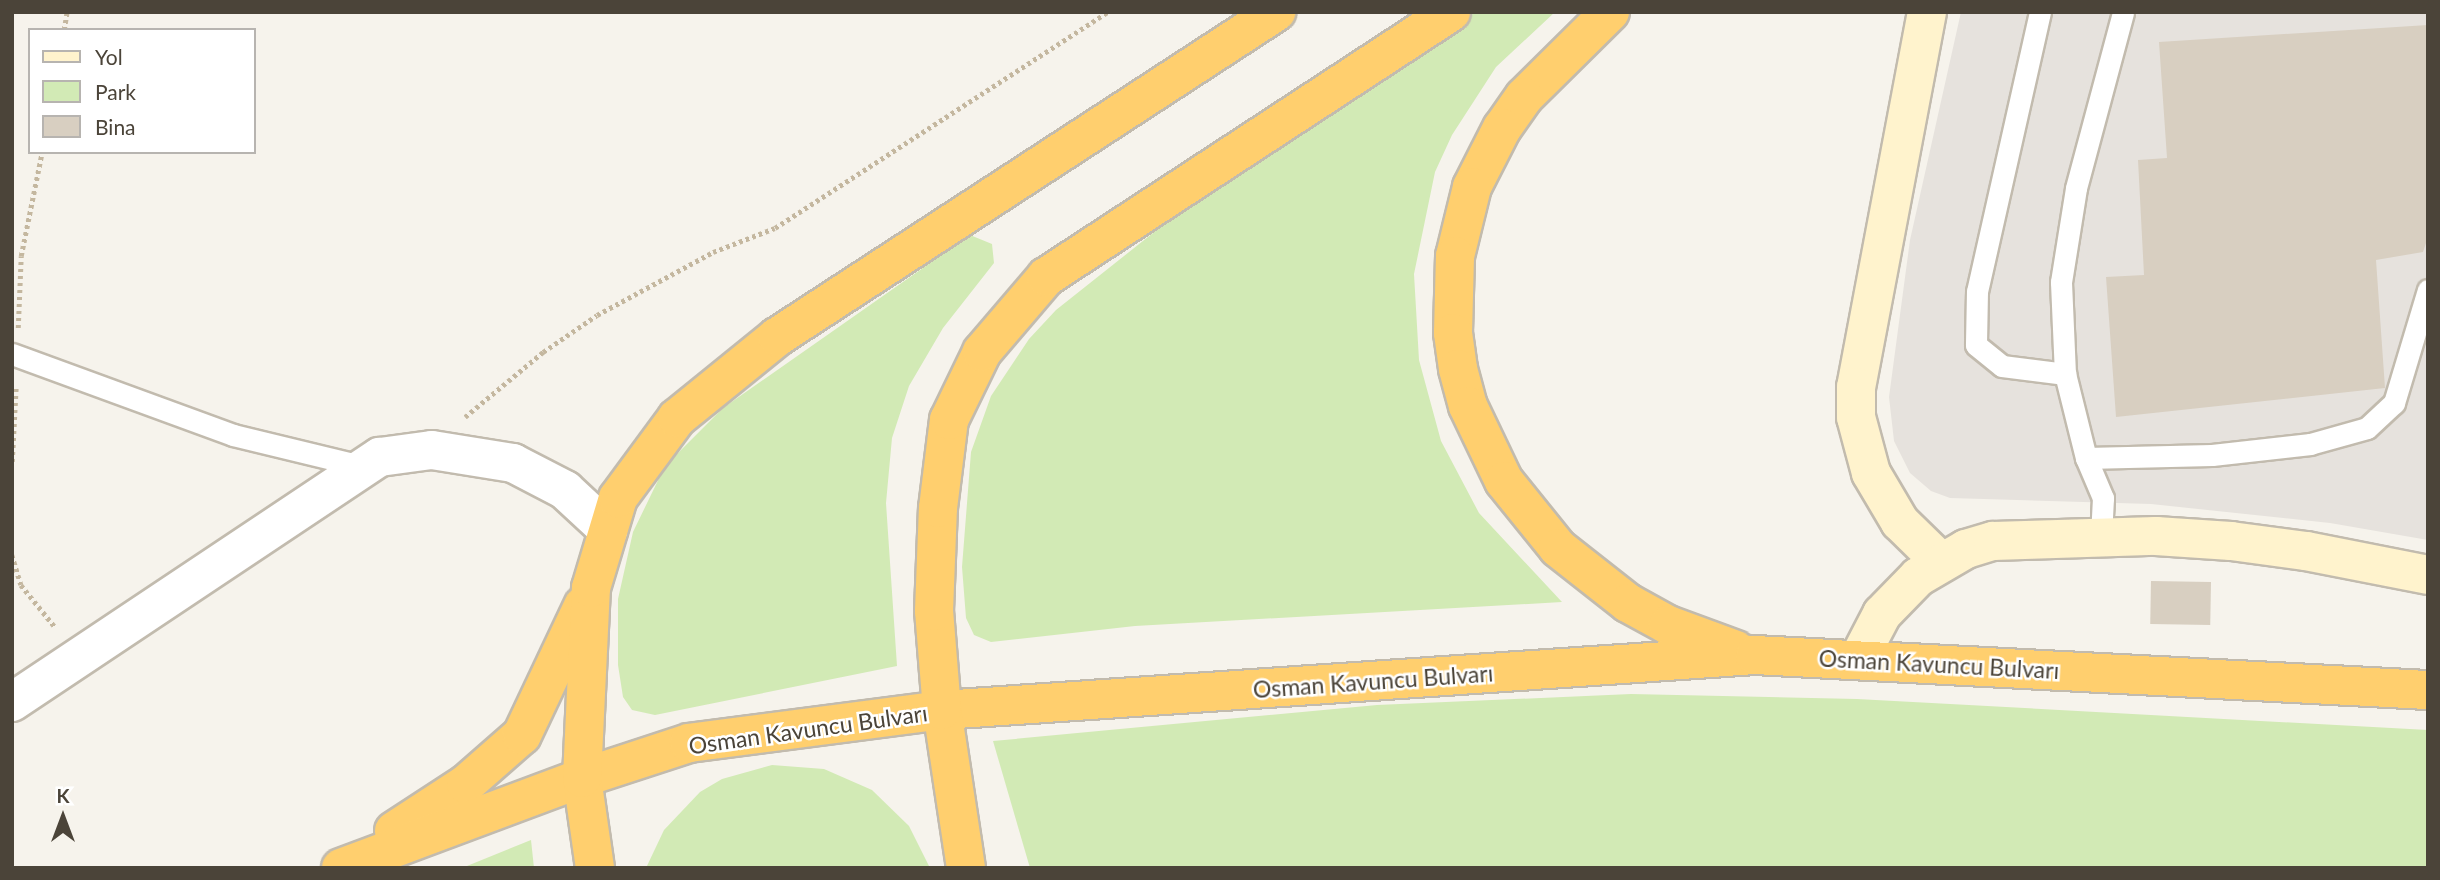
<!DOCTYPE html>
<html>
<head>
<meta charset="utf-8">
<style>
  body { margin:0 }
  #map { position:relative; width:2440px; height:880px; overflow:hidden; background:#f6f3ec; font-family:Lato,sans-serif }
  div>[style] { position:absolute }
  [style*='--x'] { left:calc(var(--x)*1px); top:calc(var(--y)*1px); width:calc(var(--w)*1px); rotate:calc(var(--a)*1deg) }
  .industrial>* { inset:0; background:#e6e2dd }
  .green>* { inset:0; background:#d2eab5 }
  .building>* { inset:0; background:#d8cfc1; transform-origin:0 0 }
  .path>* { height:4.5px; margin-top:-2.25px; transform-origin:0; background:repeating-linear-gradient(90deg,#c4b79f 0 3.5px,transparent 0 7px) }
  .roads { filter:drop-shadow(2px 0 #c2bbae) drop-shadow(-2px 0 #c2bbae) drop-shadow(0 2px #c2bbae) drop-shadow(0 -2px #c2bbae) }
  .lane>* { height:21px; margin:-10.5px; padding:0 10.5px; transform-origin:10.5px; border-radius:10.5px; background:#fff }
  .street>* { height:38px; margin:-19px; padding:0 19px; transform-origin:19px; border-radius:19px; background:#fff }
  .secondary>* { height:38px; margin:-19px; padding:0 19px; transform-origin:19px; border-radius:19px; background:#fff3cd }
  .highway>* { height:38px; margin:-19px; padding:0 19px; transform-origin:19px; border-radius:19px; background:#ffcf6e }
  span { translate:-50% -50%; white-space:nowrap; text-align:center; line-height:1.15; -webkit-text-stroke:5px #fff; paint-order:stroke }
  .street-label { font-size:23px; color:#4b4439 }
  .frame { position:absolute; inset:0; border:14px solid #4b4439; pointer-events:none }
  .legend { position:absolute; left:28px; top:28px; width:228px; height:126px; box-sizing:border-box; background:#fff; border:2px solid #b7b4b0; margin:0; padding:9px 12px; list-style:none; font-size:21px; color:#4b4439 }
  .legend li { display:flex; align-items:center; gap:14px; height:35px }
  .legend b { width:35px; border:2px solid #b7b4b0 }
  .north { position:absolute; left:28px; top:782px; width:70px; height:70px; -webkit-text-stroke:5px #fff; paint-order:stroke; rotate:0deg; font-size:19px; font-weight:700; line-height:28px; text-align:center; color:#4b4439 }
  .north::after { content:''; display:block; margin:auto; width:24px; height:32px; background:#4b4439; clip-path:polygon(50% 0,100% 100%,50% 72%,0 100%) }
</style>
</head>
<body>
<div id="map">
  <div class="industrial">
    <div style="clip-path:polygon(1961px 12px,2428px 12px,2428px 540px,2330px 523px,2151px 504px,1950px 498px,1931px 491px,1910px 473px,1894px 441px,1889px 397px,1910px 240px)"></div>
  </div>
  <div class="green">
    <div style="clip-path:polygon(1476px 12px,1555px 12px,1496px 67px,1452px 135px,1435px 172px,1414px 274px,1419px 360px,1441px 441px,1479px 513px,1562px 602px,1135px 626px,991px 642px,974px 635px,966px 618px,962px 567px,971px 452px,991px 396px,1029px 339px,1056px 310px,1216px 183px)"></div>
    <div style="clip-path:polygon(970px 235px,992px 244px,994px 263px,943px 328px,909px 386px,892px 438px,886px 503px,897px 666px,655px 715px,632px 710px,623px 697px,618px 665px,618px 599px,633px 532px,665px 466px,723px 408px)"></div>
    <div style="clip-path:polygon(1631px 694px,1857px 699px,2428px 730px,2428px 868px,1030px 868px,993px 741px,1377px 705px)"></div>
    <div style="clip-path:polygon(772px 765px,824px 769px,872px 790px,909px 826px,930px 868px,646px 868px,664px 830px,700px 792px,722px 779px)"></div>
    <div style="clip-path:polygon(531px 840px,534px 868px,462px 868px)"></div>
  </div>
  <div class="building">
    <div style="clip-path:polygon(2428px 25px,2428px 237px,2423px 252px,2376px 260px,2385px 388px,2116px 417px,2106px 277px,2144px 275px,2138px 160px,2167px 158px,2159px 42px)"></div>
    <div style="left:2151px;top:581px;width:60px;height:43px;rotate:1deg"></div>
  </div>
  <div class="path">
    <div style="--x:64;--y:30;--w:18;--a:-81"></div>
    <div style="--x:18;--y:328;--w:72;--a:-87.6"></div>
    <div style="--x:21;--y:256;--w:106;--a:-78.6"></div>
    <div style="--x:465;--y:417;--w:102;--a:-39.8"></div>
    <div style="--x:543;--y:352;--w:65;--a:-34.4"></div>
    <div style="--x:597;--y:315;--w:132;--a:-28.5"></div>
    <div style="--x:713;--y:252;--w:66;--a:-21.2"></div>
    <div style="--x:775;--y:228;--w:397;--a:-33"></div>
    <div style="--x:12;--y:462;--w:76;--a:-87"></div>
    <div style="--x:12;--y:555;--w:31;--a:73"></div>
    <div style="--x:21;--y:585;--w:55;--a:50.9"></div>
  </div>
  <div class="roads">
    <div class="lane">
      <div style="--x:2040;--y:12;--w:286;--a:102.7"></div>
      <div style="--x:1977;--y:291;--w:54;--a:91.1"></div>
      <div style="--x:1976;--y:345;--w:33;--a:39"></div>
      <div style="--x:2002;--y:366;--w:64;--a:7.2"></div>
      <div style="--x:12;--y:354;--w:235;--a:20.1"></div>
      <div style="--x:233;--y:435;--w:136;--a:13.6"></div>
      <div style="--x:2086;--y:458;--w:126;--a:-1.4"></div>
      <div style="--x:2212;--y:455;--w:99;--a:-6.4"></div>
      <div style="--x:2310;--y:444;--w:59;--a:-15.7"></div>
      <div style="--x:2367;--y:428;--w:37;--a:-43"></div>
      <div style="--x:2394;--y:403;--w:118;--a:-73.3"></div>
      <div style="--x:2101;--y:536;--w:38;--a:-87"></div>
      <div style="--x:2103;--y:498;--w:43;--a:-113"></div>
      <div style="--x:2086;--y:458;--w:87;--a:-104"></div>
      <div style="--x:2065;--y:374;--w:92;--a:-92.5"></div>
      <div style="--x:2061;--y:282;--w:95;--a:-80.9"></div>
      <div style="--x:2076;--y:188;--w:182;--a:-75"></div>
    </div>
    <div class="street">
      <div style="--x:12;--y:702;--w:442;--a:-33.7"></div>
      <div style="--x:380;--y:457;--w:52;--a:-7.7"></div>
      <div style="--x:432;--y:450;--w:82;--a:9.1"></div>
      <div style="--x:513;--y:463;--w:59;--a:27.4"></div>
      <div style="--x:565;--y:490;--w:59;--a:42.9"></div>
    </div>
    <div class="secondary">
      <div style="--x:1927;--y:12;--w:382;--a:100.7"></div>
      <div style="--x:1856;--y:387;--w:30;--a:90"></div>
      <div style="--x:1856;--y:417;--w:58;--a:75"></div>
      <div style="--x:1871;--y:473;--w:57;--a:59.4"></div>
      <div style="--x:1900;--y:522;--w:57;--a:44.3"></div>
      <div style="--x:1858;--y:660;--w:52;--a:-62.4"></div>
      <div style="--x:1882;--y:614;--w:52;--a:-45.8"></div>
      <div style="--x:1918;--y:577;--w:56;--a:-30.3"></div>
      <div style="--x:1966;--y:549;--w:28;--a:-17"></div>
      <div style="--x:1993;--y:541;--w:163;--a:-1.8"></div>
      <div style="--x:2156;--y:536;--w:75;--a:3.8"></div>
      <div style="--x:2231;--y:541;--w:76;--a:7.6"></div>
      <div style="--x:2306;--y:551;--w:124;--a:11.1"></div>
    </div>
    <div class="highway">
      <div style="--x:1610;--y:12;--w:121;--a:135.3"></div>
      <div style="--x:1524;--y:97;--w:38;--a:125"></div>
      <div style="--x:1502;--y:128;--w:66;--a:117"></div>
      <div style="--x:1472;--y:187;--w:71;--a:103.8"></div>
      <div style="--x:1455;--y:256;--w:77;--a:91.5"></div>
      <div style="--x:1453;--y:333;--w:36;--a:82"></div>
      <div style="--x:1458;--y:369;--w:38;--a:75"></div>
      <div style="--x:1468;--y:406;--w:83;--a:64.4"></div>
      <div style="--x:1504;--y:481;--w:86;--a:51.1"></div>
      <div style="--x:1558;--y:548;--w:89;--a:38.2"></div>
      <div style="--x:1628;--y:603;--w:46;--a:28.8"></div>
      <div style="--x:1668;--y:625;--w:72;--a:20.2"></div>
      <div style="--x:394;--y:831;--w:86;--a:-33.1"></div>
      <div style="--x:466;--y:784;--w:74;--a:-41.2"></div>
      <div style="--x:522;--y:735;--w:143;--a:-64.7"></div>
      <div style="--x:341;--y:868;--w:257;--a:-20.5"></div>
      <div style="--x:582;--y:778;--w:113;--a:-18.1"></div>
      <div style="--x:689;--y:743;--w:255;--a:-7.4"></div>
      <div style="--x:942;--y:710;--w:815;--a:-3.87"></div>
      <div style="--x:1755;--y:655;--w:674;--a:2.98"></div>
      <div style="--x:595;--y:868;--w:91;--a:-98.2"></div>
      <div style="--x:582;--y:778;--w:190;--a:-87.3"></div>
      <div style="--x:591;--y:588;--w:94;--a:-73.3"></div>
      <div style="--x:618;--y:498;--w:99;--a:-53.6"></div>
      <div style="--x:677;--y:418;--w:129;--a:-39"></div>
      <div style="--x:777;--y:337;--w:596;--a:-33.08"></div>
      <div style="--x:966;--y:868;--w:160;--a:-98.6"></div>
      <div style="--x:942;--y:710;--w:99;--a:-94.6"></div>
      <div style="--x:934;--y:611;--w:103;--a:-87.8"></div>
      <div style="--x:938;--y:508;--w:89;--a:-82.9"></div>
      <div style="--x:949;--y:420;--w:76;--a:-64.1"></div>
      <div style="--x:982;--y:352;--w:99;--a:-49.5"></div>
      <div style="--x:1046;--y:277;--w:484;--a:-33.2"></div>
    </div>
  </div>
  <div class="street-label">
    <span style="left:1939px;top:664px;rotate:3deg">Osman Kavuncu Bulvarı</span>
    <span style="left:1373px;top:681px;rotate:-4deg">Osman Kavuncu Bulvarı</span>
    <span style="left:808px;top:729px;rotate:-8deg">Osman Kavuncu Bulvarı</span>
  </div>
  <div class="frame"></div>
  <ul class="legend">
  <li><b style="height:9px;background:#fff3cd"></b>Yol</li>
  <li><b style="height:19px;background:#d2eab5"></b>Park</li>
  <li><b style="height:19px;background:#d8cfc1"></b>Bina</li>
  </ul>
  <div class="north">K</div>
</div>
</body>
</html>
